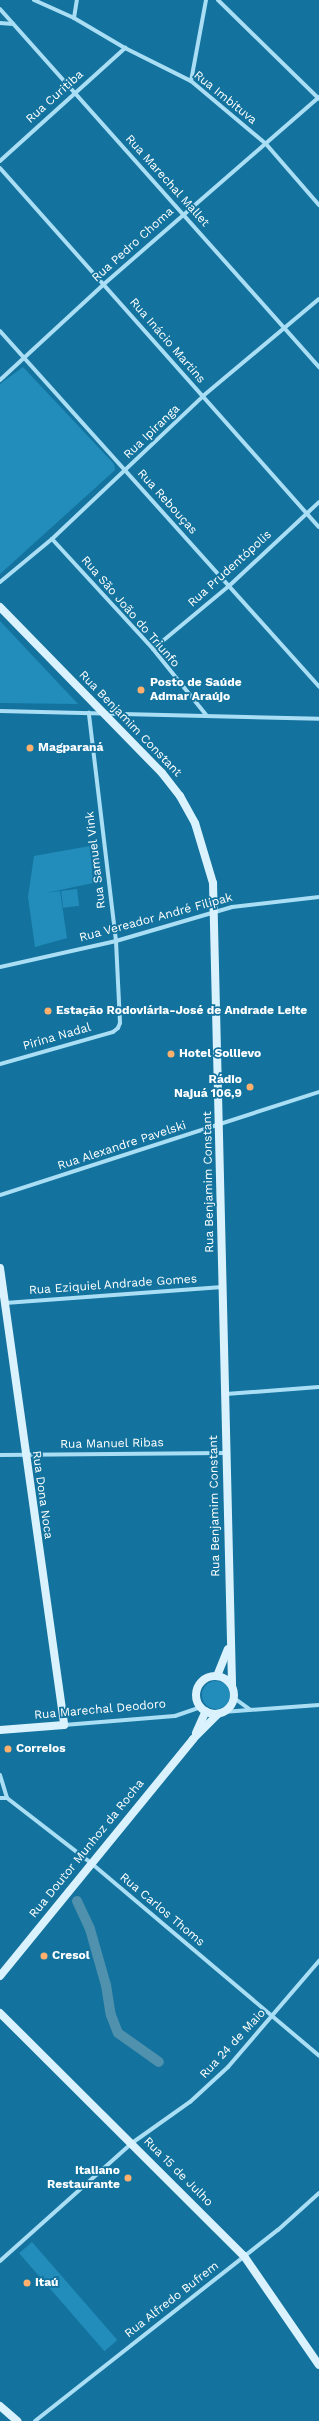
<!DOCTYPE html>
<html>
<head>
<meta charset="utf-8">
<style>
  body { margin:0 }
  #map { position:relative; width:319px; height:2421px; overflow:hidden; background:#13739e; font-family:"Work Sans",sans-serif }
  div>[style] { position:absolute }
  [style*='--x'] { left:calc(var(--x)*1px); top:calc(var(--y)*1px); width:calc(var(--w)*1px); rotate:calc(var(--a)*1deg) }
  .green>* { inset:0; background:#228dbb; transform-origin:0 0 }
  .round { border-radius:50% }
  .canal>* { height:10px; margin:-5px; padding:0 5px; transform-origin:5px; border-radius:5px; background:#5091ad }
  .street>* { height:4px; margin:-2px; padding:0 2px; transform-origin:2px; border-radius:2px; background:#aadef4 }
  .secondary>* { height:8px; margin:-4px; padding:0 4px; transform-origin:4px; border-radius:4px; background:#daf2fd }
  .secondary>.ring { margin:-4px; padding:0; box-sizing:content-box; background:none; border:8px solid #daf2fd; border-radius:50% }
  .dots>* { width:11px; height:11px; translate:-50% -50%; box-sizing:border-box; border:2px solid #13739e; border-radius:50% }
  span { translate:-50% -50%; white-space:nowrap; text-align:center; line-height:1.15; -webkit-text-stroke:3.5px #13739e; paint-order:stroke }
  .street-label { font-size:12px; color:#fff }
  .poi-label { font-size:12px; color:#fff; font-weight:700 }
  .left { translate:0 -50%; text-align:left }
  .right { translate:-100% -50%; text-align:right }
</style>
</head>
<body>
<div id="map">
  <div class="green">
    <div style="clip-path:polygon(23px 367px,114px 464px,115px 470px,0 574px,0 384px)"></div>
    <div style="clip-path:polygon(0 621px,78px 704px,0 703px)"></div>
    <div style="clip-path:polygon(90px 846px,93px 883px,46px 893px,60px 891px,67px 938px,35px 947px,28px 897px,34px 856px)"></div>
    <div style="left:77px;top:889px;width:17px;height:16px;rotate:83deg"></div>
    <div class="round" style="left:202px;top:1681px;width:28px;height:28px"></div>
    <div style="left:32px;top:2242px;width:130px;height:17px;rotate:49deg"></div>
  </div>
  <div class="canal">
    <div style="--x:77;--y:1901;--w:31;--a:65"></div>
    <div style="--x:90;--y:1929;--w:58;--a:74.1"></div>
    <div style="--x:106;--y:1985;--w:30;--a:81"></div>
    <div style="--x:111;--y:2015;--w:19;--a:69"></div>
    <div style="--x:118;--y:2033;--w:50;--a:35.3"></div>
  </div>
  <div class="street">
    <div style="--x:34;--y:0;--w:44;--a:24.2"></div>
    <div style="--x:74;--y:18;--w:59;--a:30.5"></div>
    <div style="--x:125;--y:48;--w:74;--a:26.6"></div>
    <div style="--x:191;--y:81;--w:98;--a:40"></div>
    <div style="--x:266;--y:144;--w:81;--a:49"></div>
    <div style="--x:218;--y:0;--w:141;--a:44.4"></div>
    <div style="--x:0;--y:9;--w:480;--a:48.3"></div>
    <div style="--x:74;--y:18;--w:18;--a:-81"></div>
    <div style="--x:0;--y:23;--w:13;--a:4"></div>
    <div style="--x:191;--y:81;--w:82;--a:-79.5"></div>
    <div style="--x:0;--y:161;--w:169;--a:-42.1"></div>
    <div style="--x:0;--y:168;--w:480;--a:48.4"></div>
    <div style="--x:0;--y:331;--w:478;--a:48.1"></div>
    <div style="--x:0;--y:380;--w:142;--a:-42.7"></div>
    <div style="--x:104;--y:284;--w:285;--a:-41"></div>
    <div style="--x:52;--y:539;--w:149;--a:47.4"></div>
    <div style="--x:153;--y:649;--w:86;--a:51.1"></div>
    <div style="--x:0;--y:582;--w:67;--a:-39.6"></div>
    <div style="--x:52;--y:539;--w:208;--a:-43.4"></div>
    <div style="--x:203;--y:396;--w:151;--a:-39.9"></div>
    <div style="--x:153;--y:649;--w:99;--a:-39.7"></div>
    <div style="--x:229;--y:586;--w:123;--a:-43"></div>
    <div style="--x:0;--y:711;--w:319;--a:1.4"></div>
    <div style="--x:0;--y:967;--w:119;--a:-12.6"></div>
    <div style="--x:116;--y:941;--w:121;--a:-16.3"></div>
    <div style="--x:232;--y:907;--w:88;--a:-6.6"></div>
    <div style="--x:0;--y:1064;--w:117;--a:-15.8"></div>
    <div style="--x:113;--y:1032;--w:6;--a:-39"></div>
    <div style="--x:118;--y:1028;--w:5;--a:-68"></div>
    <div style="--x:120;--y:1023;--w:82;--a:-92.8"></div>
    <div style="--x:116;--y:941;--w:230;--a:-96.8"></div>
    <div style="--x:0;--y:1195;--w:335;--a:-17.9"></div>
    <div style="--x:5;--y:1303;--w:218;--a:-4.2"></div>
    <div style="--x:226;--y:1394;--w:93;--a:-4.3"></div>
    <div style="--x:0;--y:1455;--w:225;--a:-0.5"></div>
    <div style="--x:234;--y:1698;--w:19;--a:36"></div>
    <div style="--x:223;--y:1712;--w:96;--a:-4.2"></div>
    <div style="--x:64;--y:1725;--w:111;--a:-4.6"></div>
    <div style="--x:175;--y:1716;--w:28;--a:-19"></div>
    <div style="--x:0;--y:1775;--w:24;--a:73"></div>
    <div style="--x:7;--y:1798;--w:106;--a:37.7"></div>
    <div style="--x:91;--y:1863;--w:299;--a:40.2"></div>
    <div style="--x:0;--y:1798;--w:7;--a:0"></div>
    <div style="--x:0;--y:2261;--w:177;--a:-41.8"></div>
    <div style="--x:132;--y:2143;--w:71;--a:-35.3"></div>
    <div style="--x:190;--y:2102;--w:52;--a:-42.6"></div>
    <div style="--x:228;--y:2067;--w:140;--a:-49.4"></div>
    <div style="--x:35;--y:2421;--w:309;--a:-38.2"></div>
    <div style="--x:278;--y:2230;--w:55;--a:-42.1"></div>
  </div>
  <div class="secondary">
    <div style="--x:0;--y:607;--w:232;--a:45.7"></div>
    <div style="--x:162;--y:773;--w:29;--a:52"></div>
    <div style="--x:180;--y:796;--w:31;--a:61"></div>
    <div style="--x:195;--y:823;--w:63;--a:73.3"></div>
    <div style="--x:213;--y:883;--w:802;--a:88.64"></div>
    <div style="--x:0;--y:1268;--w:461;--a:82"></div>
    <div style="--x:64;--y:1725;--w:64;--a:175.5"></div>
    <div style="--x:217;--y:1676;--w:29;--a:-68"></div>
    <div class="ring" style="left:196px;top:1676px;width:30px;height:30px"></div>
    <div style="--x:196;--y:1733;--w:24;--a:-66"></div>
    <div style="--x:0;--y:1976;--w:306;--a:-50.8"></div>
    <div style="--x:193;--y:1739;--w:35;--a:-45"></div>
    <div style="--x:0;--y:2013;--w:344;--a:44.9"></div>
    <div style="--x:244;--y:2256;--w:132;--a:55.5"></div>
    <div style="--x:0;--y:2406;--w:23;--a:41"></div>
  </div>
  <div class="dots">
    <div style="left:141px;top:690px;background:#ffb06d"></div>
    <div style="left:30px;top:748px;background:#ffb06d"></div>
    <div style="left:48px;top:1011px;background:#ffb06d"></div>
    <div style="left:171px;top:1054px;background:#ffb06d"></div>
    <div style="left:250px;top:1087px;background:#ffb06d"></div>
    <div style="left:8px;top:1749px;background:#ffb06d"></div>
    <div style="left:44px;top:1956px;background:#ffb06d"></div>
    <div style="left:128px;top:2178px;background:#ffb06d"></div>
    <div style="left:27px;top:2283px;background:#ffb06d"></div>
  </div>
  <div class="street-label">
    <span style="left:55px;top:97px;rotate:-42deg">Rua Curitiba</span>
    <span style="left:225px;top:98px;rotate:39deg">Rua Imbituva</span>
    <span style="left:167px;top:181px;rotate:48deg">Rua Marechal Mallet</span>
    <span style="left:133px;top:245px;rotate:-42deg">Rua Pedro Choma</span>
    <span style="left:167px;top:341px;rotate:49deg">Rua Inácio Martins</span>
    <span style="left:152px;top:432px;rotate:-44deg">Rua Ipiranga</span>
    <span style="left:167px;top:502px;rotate:48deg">Rua Rebouças</span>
    <span style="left:230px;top:569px;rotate:-42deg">Rua Prudentópolis</span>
    <span style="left:130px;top:612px;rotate:49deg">Rua São João do Triunfo</span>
    <span style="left:130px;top:724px;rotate:46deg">Rua Benjamim Constant</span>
    <span style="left:96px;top:860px;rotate:-97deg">Rua Samuel Vink</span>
    <span style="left:156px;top:918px;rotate:-15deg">Rua Vereador André Filipak</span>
    <span style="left:57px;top:1037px;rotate:-16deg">Pirina Nadal</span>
    <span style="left:122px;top:1146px;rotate:-18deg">Rua Alexandre Pavelski</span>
    <span style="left:209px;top:1182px;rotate:-91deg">Rua Benjamim Constant</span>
    <span style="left:113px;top:1285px;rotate:-4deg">Rua Eziquiel Andrade Gomes</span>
    <span style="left:112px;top:1444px;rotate:-1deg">Rua Manuel Ribas</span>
    <span style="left:42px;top:1495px;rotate:82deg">Rua Dona Noca</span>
    <span style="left:215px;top:1506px;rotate:-91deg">Rua Benjamim Constant</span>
    <span style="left:100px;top:1710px;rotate:-5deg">Rua Marechal Deodoro</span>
    <span style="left:87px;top:1849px;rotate:-51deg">Rua Doutor Munhoz da Rocha</span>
    <span style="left:162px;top:1910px;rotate:40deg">Rua Carlos Thoms</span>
    <span style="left:233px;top:2044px;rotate:-47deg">Rua 24 de Maio</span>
    <span style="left:178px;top:2172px;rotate:45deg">Rua 15 de Julho</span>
    <span style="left:172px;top:2300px;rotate:-38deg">Rua Alfredo Bufrem</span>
  </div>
  <div class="poi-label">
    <span class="left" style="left:150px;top:690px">Posto de Saúde<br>Admar Araújo</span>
    <span class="left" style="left:38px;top:748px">Magparaná</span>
    <span class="left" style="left:56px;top:1011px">Estação Rodoviária-José de Andrade Leite</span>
    <span class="left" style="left:179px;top:1054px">Hotel Sollievo</span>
    <span class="right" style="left:242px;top:1087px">Rádio<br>Najuá 106,9</span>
    <span class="left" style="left:16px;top:1749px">Correios</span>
    <span class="left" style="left:52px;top:1956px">Cresol</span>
    <span class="right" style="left:120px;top:2178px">Italiano<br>Restaurante</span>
    <span class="left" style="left:35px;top:2283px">Itaú</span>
  </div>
</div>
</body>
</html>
